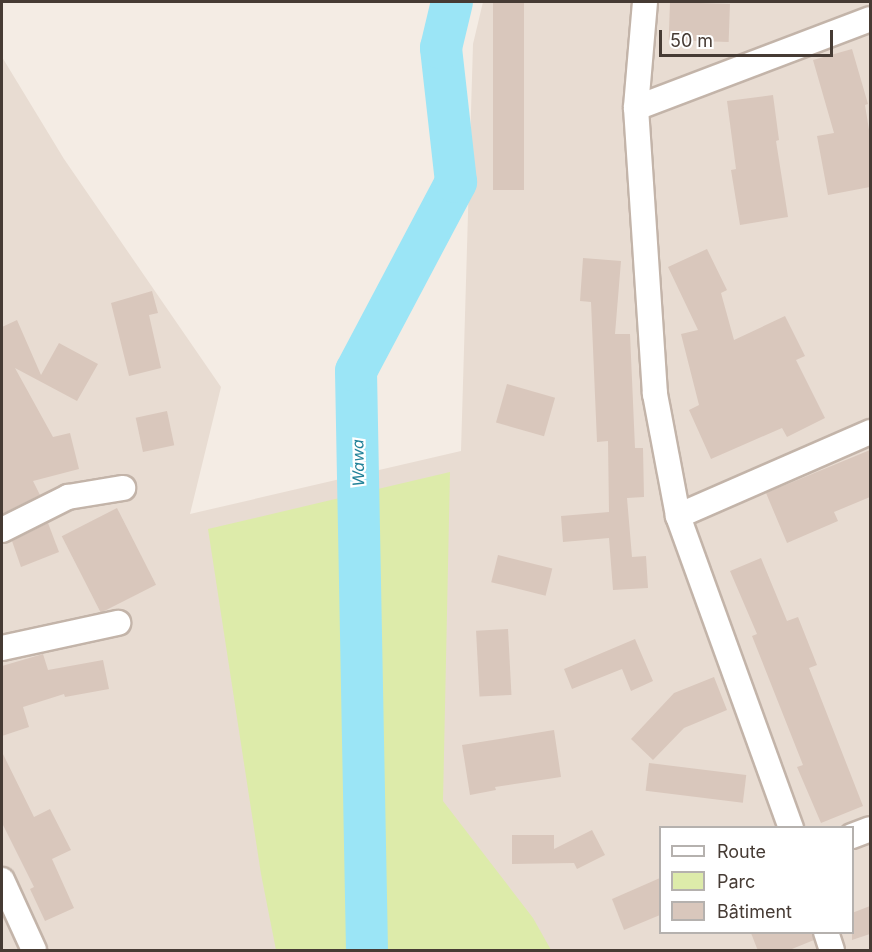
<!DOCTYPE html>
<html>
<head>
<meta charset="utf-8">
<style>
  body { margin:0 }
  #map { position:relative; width:872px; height:952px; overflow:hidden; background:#f4ece4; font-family:Inter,sans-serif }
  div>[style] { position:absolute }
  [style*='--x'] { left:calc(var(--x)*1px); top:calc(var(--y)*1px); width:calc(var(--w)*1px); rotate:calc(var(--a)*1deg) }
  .residential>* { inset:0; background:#e8dcd2 }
  .green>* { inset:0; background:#ddebaa }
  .river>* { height:42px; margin:-21px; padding:0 21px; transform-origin:21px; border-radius:21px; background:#9be5f6 }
  .building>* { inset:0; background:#d9c7bc; transform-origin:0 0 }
  .roads { filter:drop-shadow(2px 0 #c3b4a9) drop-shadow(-2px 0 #c3b4a9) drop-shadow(0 2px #c3b4a9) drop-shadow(0 -2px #c3b4a9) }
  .minor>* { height:24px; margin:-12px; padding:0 12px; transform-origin:12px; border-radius:12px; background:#fff }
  span { translate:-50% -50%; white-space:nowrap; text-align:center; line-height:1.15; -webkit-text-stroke:4.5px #fff; paint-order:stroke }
  .water-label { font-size:16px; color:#218198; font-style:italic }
  .frame { position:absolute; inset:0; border:3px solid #463b34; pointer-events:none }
  .legend { position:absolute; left:659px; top:826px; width:195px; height:108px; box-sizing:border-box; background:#fff; border:2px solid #b5b1ae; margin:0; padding:8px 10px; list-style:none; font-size:18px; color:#463b34 }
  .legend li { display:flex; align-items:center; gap:12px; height:30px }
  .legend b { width:30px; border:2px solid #b5b1ae }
  .scale { position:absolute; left:659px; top:30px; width:174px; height:27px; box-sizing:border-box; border:3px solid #463b34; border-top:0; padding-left:8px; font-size:18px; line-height:21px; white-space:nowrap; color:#463b34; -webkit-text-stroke:4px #fff; paint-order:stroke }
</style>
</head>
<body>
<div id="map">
  <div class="residential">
    <div style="clip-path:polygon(evenodd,483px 2px,870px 2px,870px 950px,2px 950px,2px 57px,64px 159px,221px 387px,190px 514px,461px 451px,473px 44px,483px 2px,660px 828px,852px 828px,852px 932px,660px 932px,660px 828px)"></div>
  </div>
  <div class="green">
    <div style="clip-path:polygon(450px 472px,443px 801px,533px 918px,551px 950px,276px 950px,261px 874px,208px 529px)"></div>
  </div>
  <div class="river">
    <div style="--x:367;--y:950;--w:579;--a:-91.09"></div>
    <div style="--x:356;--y:371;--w:214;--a:-62.1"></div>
    <div style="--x:456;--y:182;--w:135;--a:-96.4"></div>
    <div style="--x:441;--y:48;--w:47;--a:-76.6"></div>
  </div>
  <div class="building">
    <div style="left:493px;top:2px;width:31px;height:188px"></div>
    <div style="left:670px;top:2px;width:60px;height:38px;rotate:2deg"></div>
    <div style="clip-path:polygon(852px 49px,868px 104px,865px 105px,870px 136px,870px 187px,828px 195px,817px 136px,834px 133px,813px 60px)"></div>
    <div style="clip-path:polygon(773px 95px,779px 140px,776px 141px,788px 217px,740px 225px,731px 170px,736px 169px,727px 101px)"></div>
    <div style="clip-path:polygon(707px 249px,727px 290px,721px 293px,734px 340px,785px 316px,805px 356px,796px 360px,825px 418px,787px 437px,782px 428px,711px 459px,689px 410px,699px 405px,681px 334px,698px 330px,668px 267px)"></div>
    <div style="clip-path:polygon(583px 258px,621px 261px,615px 334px,630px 334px,635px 448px,643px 448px,644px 497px,627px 498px,632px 557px,646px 556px,648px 588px,613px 590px,609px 538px,563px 542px,561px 516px,609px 512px,608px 441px,597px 442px,591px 302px,580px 301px)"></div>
    <div style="clip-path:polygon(152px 291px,158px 313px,149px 315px,161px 368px,129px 376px,111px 303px)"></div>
    <div style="clip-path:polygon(17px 320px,41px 375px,59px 343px,98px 364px,77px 401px,15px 368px,53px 437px,70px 433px,79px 469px,33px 481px,40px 495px,2px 514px,2px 327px)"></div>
    <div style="left:507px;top:384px;width:50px;height:40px;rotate:16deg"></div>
    <div style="left:167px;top:411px;width:35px;height:32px;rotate:78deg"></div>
    <div style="clip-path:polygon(870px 450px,870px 497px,834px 512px,838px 521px,787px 543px,766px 493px)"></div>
    <div style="left:117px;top:508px;width:86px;height:62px;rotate:63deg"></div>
    <div style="clip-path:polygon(48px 523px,59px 552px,21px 567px,12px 541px)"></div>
    <div style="left:498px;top:555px;width:56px;height:28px;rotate:14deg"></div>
    <div style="clip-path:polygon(761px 558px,787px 621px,798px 617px,817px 665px,809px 668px,863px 806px,821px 823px,797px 767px,803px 765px,752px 636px,757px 634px,730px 571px)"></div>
    <div style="left:508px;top:629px;width:66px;height:32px;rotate:87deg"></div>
    <div style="clip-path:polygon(635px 639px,653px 681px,631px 691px,622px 669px,572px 689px,564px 669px)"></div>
    <div style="clip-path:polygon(43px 654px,48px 670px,103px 660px,109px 689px,65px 697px,64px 694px,23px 707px,29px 727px,2px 736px,2px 666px)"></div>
    <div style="clip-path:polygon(714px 677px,727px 710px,684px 728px,653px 760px,631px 739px,674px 693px)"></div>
    <div style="clip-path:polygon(554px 730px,561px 777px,495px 787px,496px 790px,470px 795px,462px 745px)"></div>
    <div style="clip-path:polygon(2px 752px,34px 817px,50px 809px,71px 850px,52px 859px,74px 908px,45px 921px,30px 889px,34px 887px,2px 823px)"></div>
    <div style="left:649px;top:763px;width:98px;height:28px;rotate:7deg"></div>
    <div style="clip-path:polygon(592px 830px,605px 855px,577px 869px,574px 863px,512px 864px,512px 835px,554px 835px,554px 849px)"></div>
    <div style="clip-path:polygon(660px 878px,660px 915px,624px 930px,612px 899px)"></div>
    <div style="clip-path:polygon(870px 906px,870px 934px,852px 940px,852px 913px)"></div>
    <div style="clip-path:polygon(751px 933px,812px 933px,814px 940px,787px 951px,758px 951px)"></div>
  </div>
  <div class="roads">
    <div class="minor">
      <div style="--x:645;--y:2;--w:106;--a:94.9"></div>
      <div style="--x:636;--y:108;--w:287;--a:86.2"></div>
      <div style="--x:655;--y:394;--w:124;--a:79.3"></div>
      <div style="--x:678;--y:516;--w:332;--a:70.1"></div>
      <div style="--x:636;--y:108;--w:250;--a:-20.8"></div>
      <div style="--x:678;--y:516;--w:210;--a:-23.6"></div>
      <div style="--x:2;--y:530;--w:74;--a:-26.6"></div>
      <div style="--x:68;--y:497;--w:56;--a:-9.3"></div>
      <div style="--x:2;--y:648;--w:119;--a:-12.2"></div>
      <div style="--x:852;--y:836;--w:19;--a:-21"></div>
      <div style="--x:2;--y:880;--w:77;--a:65.4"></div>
      <div style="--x:826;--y:932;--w:19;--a:72"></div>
    </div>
  </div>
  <div class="water-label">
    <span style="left:358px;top:463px;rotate:-91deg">Wawa</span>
  </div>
  <div class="frame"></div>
  <ul class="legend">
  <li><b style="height:8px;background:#fff"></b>Route</li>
  <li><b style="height:16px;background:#ddebaa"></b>Parc</li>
  <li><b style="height:16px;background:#d9c7bc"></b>Bâtiment</li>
  </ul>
  <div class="scale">50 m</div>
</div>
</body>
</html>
